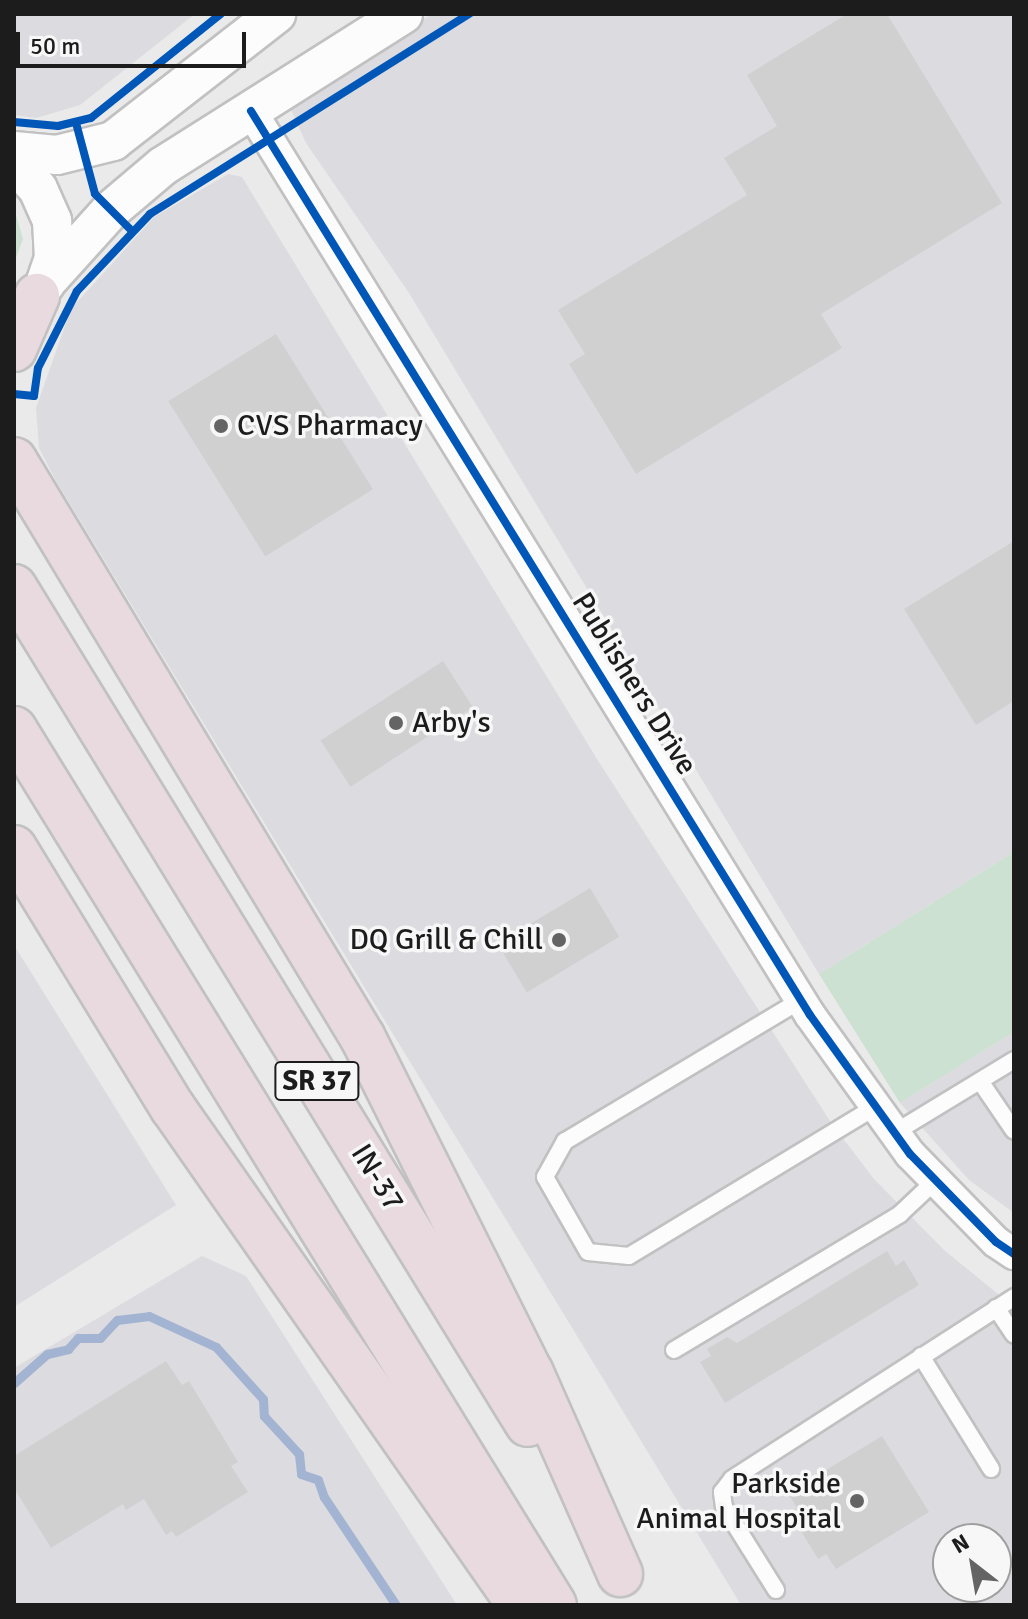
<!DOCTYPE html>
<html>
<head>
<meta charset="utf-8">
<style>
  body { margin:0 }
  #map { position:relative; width:1028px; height:1619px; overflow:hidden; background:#eaeaea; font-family:Signika,sans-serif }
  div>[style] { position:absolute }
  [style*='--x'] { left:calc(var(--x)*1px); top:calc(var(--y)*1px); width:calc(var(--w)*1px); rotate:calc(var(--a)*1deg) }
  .built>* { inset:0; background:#dcdbe0 }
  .green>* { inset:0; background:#cde1d2 }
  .stream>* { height:9px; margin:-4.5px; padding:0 4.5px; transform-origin:4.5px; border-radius:4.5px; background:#a3b4d2 }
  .building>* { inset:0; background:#d1d0d1; transform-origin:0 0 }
  .roads { filter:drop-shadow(2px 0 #c1c1c2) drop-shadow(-2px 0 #c1c1c2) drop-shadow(0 2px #c1c1c2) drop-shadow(0 -2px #c1c1c2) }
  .service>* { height:16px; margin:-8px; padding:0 8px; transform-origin:8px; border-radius:8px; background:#fcfcfc }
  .minor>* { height:30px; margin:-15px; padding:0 15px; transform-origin:15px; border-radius:15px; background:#fcfcfc }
  .tertiary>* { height:38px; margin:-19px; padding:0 19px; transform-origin:19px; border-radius:19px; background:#fcfcfc }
  .motorway>* { height:44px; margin:-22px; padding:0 22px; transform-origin:22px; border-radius:22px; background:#e8dadf }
  .cycleway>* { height:8px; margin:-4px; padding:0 4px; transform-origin:4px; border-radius:4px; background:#0057b8 }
  .dots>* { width:22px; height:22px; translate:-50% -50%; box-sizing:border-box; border:4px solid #f7f7f8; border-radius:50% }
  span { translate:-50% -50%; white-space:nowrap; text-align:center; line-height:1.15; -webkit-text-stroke:7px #f7f7f8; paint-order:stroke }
  .shield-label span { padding:2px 6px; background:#f7f7f8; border:2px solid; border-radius:6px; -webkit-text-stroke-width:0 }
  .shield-label { font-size:28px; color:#1c1c1d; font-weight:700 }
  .poi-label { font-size:30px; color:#1c1c1d }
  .left { translate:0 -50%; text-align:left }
  .right { translate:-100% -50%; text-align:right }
  .street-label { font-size:30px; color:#1c1c1d }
  .frame { position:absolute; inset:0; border:16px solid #1c1c1d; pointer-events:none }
  .north { position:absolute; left:932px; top:1523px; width:80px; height:80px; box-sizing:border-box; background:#f7f7f8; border:2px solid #9f9fa0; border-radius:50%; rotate:329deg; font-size:22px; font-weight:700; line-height:32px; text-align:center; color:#1c1c1d }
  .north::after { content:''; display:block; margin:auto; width:28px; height:36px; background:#646465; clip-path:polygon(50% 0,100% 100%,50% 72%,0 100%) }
  .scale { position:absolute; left:16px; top:32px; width:230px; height:36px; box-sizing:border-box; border:4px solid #1c1c1d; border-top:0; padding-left:10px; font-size:24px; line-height:28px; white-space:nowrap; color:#1c1c1d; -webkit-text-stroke:6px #f7f7f8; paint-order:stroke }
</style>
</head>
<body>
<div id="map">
  <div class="built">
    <div style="clip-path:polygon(14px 14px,195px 14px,80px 105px,36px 118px,14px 115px)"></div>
    <div style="clip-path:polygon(432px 14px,1014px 14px,1014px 852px,819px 974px,409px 293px,306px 143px,288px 103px)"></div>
    <div style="clip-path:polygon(evenodd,228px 174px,242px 177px,597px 759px,832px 1124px,874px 1179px,944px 1250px,1014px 1307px,1014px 1605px,741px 1605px,56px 481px,39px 448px,36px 408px,71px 309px,154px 217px,228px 174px,948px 1539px,996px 1539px,996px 1587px,948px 1587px,948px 1539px)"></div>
    <div style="clip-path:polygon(14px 945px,176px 1205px,14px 1307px)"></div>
    <div style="clip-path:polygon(1014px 1032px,1014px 1213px,969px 1180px,900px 1103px)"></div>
    <div style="clip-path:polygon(202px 1256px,246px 1276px,457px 1605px,14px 1605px,14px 1368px)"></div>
  </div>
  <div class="green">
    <div style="clip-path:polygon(14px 208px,23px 239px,14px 263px)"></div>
    <div style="clip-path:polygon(1014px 852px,1014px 1032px,900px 1103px,819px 974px)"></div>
  </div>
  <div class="stream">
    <div style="--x:14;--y:1383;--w:44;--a:-41.3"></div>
    <div style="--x:47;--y:1354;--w:22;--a:-13"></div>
    <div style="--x:68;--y:1349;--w:15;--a:-48"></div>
    <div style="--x:78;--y:1338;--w:22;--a:0"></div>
    <div style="--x:100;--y:1338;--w:25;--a:-47"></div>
    <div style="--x:117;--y:1320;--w:32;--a:-7"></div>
    <div style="--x:149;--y:1316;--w:74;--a:24.8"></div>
    <div style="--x:216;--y:1347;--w:70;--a:47.9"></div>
    <div style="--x:263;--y:1399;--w:17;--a:87"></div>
    <div style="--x:264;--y:1416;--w:52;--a:47.4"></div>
    <div style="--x:299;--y:1454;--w:20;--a:84"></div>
    <div style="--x:301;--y:1474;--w:18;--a:19"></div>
    <div style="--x:318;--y:1480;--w:18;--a:71"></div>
    <div style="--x:324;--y:1497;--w:130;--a:56.3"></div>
  </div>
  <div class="building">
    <div style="clip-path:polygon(847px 14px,887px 14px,1002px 203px,821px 314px,842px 348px,636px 474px,569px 364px,585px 354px,558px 310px,747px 195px,724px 158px,777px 126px,747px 75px)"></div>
    <div style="left:276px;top:334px;width:183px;height:127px;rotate:58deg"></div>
    <div style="clip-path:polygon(1014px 541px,1014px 701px,976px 725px,904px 609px)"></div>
    <div style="left:443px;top:661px;width:55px;height:146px;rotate:57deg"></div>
    <div style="left:590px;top:888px;width:57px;height:108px;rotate:59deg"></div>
    <div style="clip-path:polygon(887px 1251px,896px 1266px,904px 1260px,919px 1285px,725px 1403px,700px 1362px,711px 1356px,707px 1349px,727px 1337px,737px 1343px)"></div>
    <div style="clip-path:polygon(166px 1361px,182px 1385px,189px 1381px,238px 1462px,231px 1466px,248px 1492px,176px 1537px,172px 1531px,166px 1535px,144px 1499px,126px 1510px,123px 1504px,51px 1548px,14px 1488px,14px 1456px)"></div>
    <div style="clip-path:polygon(882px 1436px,929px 1512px,836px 1569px,826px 1554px,818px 1559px,790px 1513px,797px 1508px,788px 1493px)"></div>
  </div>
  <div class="roads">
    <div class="service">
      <div style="--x:801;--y:1000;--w:275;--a:149.1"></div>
      <div style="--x:565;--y:1141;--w:41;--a:119.1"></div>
      <div style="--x:545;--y:1177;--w:86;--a:60.2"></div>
      <div style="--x:588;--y:1252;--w:41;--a:5.6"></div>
      <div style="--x:629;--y:1256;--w:288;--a:-31.2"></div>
      <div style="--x:980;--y:1081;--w:60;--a:55.8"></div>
      <div style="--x:894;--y:1133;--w:140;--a:-31.3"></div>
      <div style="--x:996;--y:1308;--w:32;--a:56"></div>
      <div style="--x:674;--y:1350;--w:264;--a:-31"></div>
      <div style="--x:900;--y:1214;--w:48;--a:-43.3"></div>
      <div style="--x:921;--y:1356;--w:133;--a:58.2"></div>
      <div style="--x:776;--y:1590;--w:98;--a:-122.1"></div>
      <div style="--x:724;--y:1507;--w:15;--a:-98"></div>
      <div style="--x:722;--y:1492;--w:16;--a:-52"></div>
      <div style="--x:732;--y:1479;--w:336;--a:-32.8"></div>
    </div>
    <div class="minor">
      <div style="--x:251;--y:111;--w:1063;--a:58.27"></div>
      <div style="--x:810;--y:1015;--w:171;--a:54.3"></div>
      <div style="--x:910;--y:1154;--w:123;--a:45.7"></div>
      <div style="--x:996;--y:1242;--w:22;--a:34"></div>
    </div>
    <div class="tertiary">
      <div style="--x:14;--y:151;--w:43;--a:5.3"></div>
      <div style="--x:57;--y:155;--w:58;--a:-14"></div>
      <div style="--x:113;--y:141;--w:207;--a:-37.9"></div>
      <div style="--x:14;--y:163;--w:35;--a:47"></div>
      <div style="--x:38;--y:189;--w:35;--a:66"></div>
      <div style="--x:52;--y:221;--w:37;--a:87"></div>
      <div style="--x:54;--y:258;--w:28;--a:109"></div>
      <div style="--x:46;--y:282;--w:97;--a:-47.9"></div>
      <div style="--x:111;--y:210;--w:68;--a:-40.2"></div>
      <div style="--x:163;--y:166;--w:284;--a:-32.3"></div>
    </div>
    <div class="motorway">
      <div style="--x:14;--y:349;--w:58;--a:-66.5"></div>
      <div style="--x:14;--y:460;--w:675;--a:58.88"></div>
      <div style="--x:363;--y:1038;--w:375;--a:63.4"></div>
      <div style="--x:531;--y:1373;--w:220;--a:66.1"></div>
      <div style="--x:14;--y:587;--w:982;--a:58.45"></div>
      <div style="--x:14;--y:729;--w:1029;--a:58.35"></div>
      <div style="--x:14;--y:848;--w:305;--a:58.6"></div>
      <div style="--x:173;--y:1108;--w:606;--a:55.08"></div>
    </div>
  </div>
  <div class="cycleway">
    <div style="--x:251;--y:111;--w:1063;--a:58.27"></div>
    <div style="--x:810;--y:1015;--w:171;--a:54.3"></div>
    <div style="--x:910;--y:1154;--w:123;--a:45.7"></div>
    <div style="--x:996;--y:1242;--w:22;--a:34"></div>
    <div style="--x:14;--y:122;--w:44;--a:5.2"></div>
    <div style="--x:58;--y:126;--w:34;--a:-14"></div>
    <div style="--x:91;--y:118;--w:166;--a:-38.7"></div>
    <div style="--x:76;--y:123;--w:73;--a:75"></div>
    <div style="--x:95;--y:194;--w:52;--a:45"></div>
    <div style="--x:14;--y:394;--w:20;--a:6"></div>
    <div style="--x:34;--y:396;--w:28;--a:-82"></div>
    <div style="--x:38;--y:368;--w:86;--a:-63.1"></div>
    <div style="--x:77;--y:291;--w:106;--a:-46.5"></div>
    <div style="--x:150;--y:214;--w:377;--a:-32.1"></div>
  </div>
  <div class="dots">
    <div style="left:221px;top:426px;background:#646465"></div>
    <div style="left:396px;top:723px;background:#646465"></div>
    <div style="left:559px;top:940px;background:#646465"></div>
    <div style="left:857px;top:1501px;background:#646465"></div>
  </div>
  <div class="shield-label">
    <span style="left:317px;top:1081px">SR 37</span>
  </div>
  <div class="poi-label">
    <span class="left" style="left:237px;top:426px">CVS Pharmacy</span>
    <span class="left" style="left:412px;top:723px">Arby's</span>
    <span class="right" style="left:543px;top:940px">DQ Grill &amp; Chill</span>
    <span class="right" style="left:841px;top:1501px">Parkside<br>Animal Hospital</span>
  </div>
  <div class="street-label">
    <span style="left:634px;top:684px;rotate:58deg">Publishers Drive</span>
    <span style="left:377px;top:1178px;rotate:58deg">IN-37</span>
  </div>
  <div class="frame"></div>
  <div class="north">N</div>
  <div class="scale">50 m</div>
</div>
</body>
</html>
